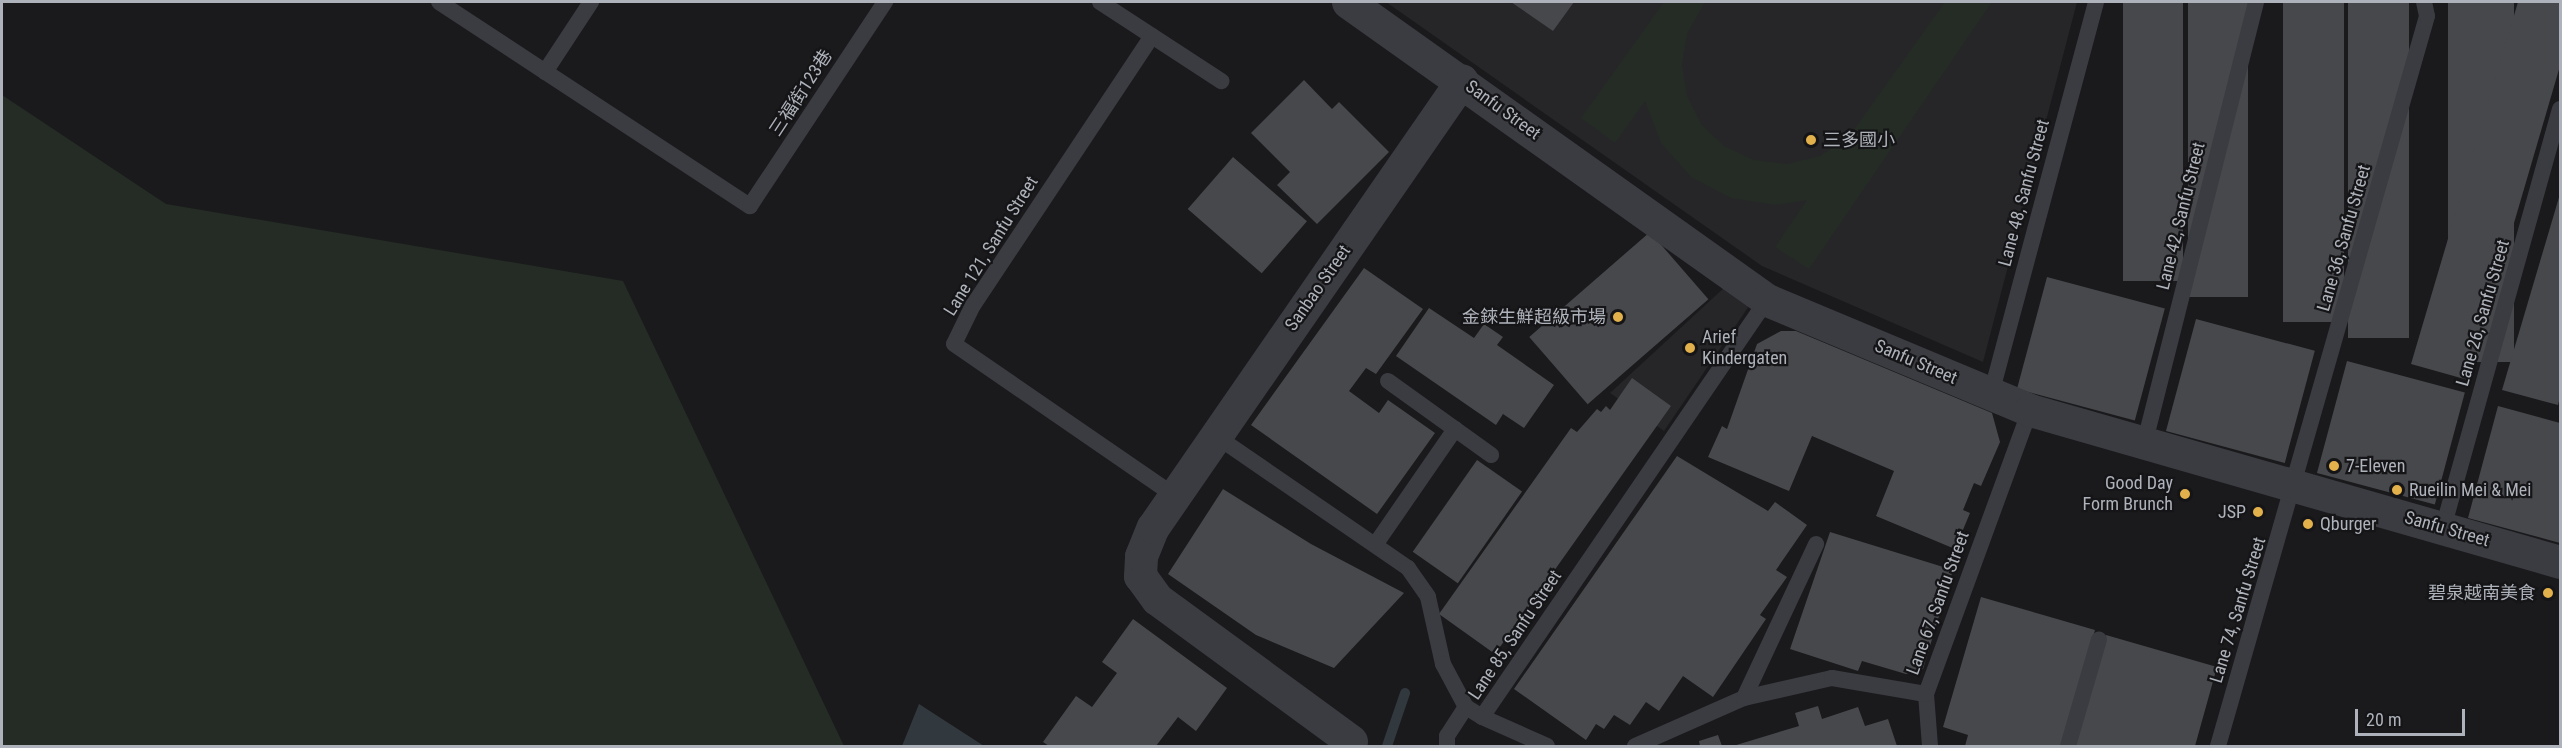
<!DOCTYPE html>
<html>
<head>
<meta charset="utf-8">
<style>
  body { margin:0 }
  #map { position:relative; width:2562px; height:748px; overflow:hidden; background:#1a1a1c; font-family:"Roboto Condensed","Noto Sans TC",sans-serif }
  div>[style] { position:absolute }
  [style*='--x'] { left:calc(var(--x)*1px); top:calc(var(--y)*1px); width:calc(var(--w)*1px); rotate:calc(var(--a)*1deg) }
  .built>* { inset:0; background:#262629 }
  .green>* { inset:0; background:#242c25 }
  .water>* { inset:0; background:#31393f }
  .stream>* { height:10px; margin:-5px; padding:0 5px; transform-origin:5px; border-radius:5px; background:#31393f }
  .building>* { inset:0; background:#47484c; transform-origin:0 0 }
  .lane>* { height:16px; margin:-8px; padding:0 8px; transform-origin:8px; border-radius:8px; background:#3b3c41 }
  .street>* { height:33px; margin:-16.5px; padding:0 16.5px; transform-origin:16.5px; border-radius:16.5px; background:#3b3c41 }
  .dots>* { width:16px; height:16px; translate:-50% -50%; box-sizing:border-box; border:3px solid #151517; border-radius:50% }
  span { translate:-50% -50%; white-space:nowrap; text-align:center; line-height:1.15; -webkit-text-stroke:4.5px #151517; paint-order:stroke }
  .street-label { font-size:18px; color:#aeb2ba }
  .poi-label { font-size:18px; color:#aeb2ba }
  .left { translate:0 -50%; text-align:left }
  .right { translate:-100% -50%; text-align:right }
  .frame { position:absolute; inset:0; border:3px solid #aeb2ba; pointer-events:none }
  .scale { position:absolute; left:2355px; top:709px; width:110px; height:27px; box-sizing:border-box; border:3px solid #aeb2ba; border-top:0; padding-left:8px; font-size:18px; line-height:21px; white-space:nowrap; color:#aeb2ba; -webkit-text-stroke:4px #151517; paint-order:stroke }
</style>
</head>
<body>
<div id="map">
  <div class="built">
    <div style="clip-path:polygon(1386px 2px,2077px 2px,1983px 362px,1762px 266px)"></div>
    <div style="clip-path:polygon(1726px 286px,1751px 303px,1664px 431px,1610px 393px)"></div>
  </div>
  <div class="green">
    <div style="clip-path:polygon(1664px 2px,1705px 2px,1687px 34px,1682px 65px,1687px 96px,1701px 124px,1724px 146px,1754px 160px,1787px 164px,1820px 156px,1848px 138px,1945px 2px,1992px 2px,1809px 269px,1775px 247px,1807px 200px,1776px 205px,1731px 198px,1691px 177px,1661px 143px,1645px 101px,1615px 143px,1581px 118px)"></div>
    <div style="clip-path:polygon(2px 95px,166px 204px,623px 281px,844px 746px,2px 746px)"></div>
  </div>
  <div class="water">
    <div style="clip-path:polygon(919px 704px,984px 746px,902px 746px)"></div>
  </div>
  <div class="stream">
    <div style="--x:1387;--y:746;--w:56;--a:-71.2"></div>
  </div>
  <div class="building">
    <div style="clip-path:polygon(1511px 2px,1574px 2px,1553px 31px)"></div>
    <div style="left:2123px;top:2px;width:60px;height:279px"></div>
    <div style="left:2188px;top:2px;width:60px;height:295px"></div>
    <div style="left:2283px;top:2px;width:61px;height:320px"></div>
    <div style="left:2348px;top:2px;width:61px;height:336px"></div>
    <div style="left:2448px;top:2px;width:66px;height:360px"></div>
    <div style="clip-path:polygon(2518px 2px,2560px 2px,2560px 66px,2468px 380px,2411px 364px)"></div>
    <div style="clip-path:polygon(1304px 80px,1332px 109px,1339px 102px,1389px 152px,1317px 224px,1277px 185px,1290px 172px,1251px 133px)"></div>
    <div style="left:1233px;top:157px;width:98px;height:69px;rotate:41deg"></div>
    <div style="clip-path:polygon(2560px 194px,2560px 397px,2558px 405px,2502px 390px)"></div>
    <div style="left:1650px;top:232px;width:89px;height:160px;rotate:49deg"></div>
    <div style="clip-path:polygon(1364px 268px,1423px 309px,1376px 374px,1366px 368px,1349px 391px,1379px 413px,1388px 400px,1435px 433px,1377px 514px,1251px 425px)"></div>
    <div style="left:2047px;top:277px;width:122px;height:116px;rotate:15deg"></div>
    <div style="clip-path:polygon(1429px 308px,1474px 338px,1484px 324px,1503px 337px,1497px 345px,1554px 385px,1524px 428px,1503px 414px,1496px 425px,1396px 356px)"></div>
    <div style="left:2196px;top:319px;width:123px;height:116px;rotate:15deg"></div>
    <div style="clip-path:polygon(1781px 331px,1796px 331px,1992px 413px,2000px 442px,1981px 486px,1974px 483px,1963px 510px,1970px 513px,1955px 549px,1876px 516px,1894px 471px,1812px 436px,1789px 491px,1708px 457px,1722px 426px,1727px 429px,1757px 344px)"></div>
    <div style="left:2347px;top:361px;width:122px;height:116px;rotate:15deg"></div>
    <div style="clip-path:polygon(1632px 378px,1671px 406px,1495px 654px,1439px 614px,1571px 428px,1577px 432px,1597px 409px,1601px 412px,1606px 406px,1610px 410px)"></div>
    <div style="clip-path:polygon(2498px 406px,2560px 423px,2560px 543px,2468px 518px)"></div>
    <div style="clip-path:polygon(1677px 456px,1768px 511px,1775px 502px,1807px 525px,1776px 570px,1787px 577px,1760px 615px,1766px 619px,1713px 697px,1683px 676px,1659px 711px,1646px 702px,1630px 725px,1614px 715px,1604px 729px,1596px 724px,1586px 740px,1514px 689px)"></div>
    <div style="left:1477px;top:460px;width:55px;height:112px;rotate:35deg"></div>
    <div style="clip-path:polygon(1223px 489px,1311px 544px,1404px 593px,1334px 668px,1256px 635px,1168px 574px)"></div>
    <div style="clip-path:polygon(1830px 532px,1953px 570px,1923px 669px,1906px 674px,1862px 661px,1858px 671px,1790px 649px)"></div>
    <div style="clip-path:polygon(1981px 597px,2095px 630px,2061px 746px,1965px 746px,1968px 735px,1943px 727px)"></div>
    <div style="clip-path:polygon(1133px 619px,1227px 688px,1196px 731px,1178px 717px,1156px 746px,1049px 746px,1043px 742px,1076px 696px,1092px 707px,1117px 673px,1102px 662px)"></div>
    <div style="clip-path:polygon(2106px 635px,2217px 667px,2195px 746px,2075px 746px)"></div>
    <div style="clip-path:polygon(1818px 706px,1822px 719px,1858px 707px,1865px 726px,1888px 719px,1897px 746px,1733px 746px,1799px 726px,1795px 713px)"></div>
    <div style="clip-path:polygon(1718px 735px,1722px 746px,1700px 746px,1699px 741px)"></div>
  </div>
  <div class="lane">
    <div style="--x:439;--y:2;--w:372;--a:33.3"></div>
    <div style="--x:750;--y:206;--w:245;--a:-56.5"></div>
    <div style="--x:1100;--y:2;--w:145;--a:33.1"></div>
    <div style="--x:1152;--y:36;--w:323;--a:123.6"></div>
    <div style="--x:973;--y:305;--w:43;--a:116"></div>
    <div style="--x:954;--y:344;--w:268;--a:34.5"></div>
    <div style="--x:545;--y:72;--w:84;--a:-56.7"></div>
    <div style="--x:1388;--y:381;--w:127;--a:35.7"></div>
    <div style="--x:1991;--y:394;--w:406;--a:-75"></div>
    <div style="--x:1216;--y:436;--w:233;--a:34.5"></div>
    <div style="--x:1408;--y:568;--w:35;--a:55"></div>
    <div style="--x:1428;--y:597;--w:69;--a:77.4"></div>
    <div style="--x:1443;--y:664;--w:49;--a:61.9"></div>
    <div style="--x:1466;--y:707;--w:19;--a:32"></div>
    <div style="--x:1482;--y:717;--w:505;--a:-55.65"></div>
    <div style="--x:2145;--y:441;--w:453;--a:-75.8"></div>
    <div style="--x:2443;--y:528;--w:435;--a:-74.4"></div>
    <div style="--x:1375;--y:545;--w:141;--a:-55.4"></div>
    <div style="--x:1926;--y:694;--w:52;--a:85.6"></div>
    <div style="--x:1744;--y:698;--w:170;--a:-64.9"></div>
    <div style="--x:1482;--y:717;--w:71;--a:24"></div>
    <div style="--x:1447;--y:746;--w:10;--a:-90"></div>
    <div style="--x:1447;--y:736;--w:35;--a:-57"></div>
    <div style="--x:1635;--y:746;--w:119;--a:-23.8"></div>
    <div style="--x:1744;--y:698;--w:90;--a:-12.8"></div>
    <div style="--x:1832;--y:678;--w:95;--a:9.7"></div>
    <div style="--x:1926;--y:694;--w:302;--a:-69.9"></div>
    <div style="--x:2068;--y:746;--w:111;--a:-73.8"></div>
    <div style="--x:2218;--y:746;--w:759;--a:-74.02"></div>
    <div style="--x:2427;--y:16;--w:14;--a:-102"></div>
  </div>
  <div class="street">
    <div style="--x:1348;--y:2;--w:514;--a:35.42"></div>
    <div style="--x:1767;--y:300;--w:285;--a:22.7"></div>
    <div style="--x:2030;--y:410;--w:551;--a:16"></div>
    <div style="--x:1351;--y:741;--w:240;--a:-143.8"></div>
    <div style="--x:1157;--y:599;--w:29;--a:-126"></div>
    <div style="--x:1140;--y:576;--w:20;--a:-87"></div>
    <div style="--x:1141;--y:556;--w:31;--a:-68"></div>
    <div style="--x:1153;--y:527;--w:543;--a:-55.34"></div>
  </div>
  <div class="dots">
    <div style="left:1811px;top:140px;background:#e3b14b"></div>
    <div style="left:1618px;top:317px;background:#e3b14b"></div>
    <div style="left:1690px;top:348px;background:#e3b14b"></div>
    <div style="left:2334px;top:466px;background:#e3b14b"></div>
    <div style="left:2397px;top:490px;background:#e3b14b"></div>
    <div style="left:2185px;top:494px;background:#e3b14b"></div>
    <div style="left:2258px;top:512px;background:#e3b14b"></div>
    <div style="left:2308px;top:524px;background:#e3b14b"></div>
    <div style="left:2548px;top:593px;background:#e3b14b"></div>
  </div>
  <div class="street-label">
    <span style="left:801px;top:93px;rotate:-57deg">三福街123巷</span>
    <span style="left:1503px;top:110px;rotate:36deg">Sanfu Street</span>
    <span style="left:2024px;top:193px;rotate:-75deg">Lane 48, Sanfu Street</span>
    <span style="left:2181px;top:216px;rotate:-76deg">Lane 42, Sanfu Street</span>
    <span style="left:2344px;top:238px;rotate:-74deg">Lane 36, Sanfu Street</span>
    <span style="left:991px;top:246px;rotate:-58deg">Lane 121, Sanfu Street</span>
    <span style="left:1318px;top:288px;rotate:-55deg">Sanbao Street</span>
    <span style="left:2483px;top:313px;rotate:-74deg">Lane 26, Sanfu Street</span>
    <span style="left:1916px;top:362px;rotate:23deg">Sanfu Street</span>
    <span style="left:2447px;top:529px;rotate:16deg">Sanfu Street</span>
    <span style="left:1938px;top:603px;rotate:-70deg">Lane 67, Sanfu Street</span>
    <span style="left:2238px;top:610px;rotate:-73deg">Lane 74, Sanfu Street</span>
    <span style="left:1515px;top:635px;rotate:-56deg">Lane 85, Sanfu Street</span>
  </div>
  <div class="poi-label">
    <span class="left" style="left:1823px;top:140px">三多國小</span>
    <span class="right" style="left:1606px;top:317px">金錸生鮮超級市場</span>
    <span class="left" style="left:1702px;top:348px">Arief<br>Kindergaten</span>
    <span class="left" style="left:2346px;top:466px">7-Eleven</span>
    <span class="right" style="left:2173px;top:494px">Good Day<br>Form Brunch</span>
    <span class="left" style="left:2409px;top:490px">Rueilin Mei &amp; Mei</span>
    <span class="right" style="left:2246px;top:512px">JSP</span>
    <span class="left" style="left:2320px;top:524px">Qburger</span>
    <span class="right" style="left:2536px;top:593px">碧泉越南美食</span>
  </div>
  <div class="frame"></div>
  <div class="scale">20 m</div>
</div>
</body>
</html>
